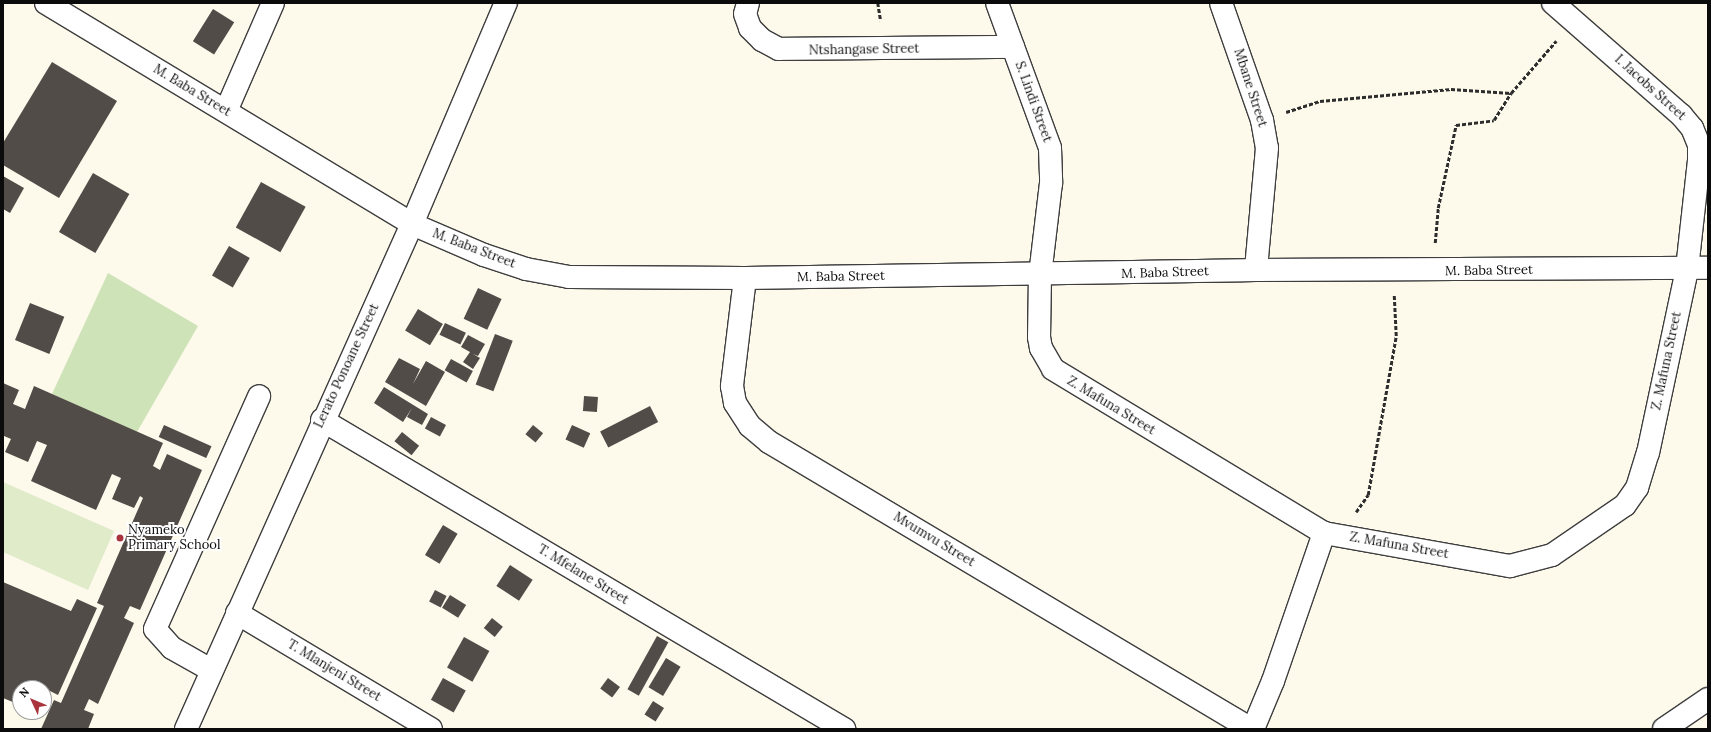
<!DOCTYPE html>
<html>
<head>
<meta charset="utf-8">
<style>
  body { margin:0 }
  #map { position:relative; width:1711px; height:732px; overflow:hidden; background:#fdf9eb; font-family:Lora,serif }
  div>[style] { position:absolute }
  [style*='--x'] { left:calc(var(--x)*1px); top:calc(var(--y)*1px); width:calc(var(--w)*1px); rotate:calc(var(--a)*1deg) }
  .green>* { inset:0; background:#cfe3b9 }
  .pitch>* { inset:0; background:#e0ebca }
  .building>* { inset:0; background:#524c49; transform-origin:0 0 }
  .path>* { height:2.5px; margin-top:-1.25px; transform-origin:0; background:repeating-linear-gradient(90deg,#2d2d2d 0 4px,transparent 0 6px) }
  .roads { filter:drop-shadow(1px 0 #3e3e3e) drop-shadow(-1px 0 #3e3e3e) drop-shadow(0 1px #3e3e3e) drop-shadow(0 -1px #3e3e3e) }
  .minor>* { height:22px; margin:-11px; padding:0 11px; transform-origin:11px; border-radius:11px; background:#fff }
  .dots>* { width:11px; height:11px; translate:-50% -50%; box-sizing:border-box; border:2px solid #fff; border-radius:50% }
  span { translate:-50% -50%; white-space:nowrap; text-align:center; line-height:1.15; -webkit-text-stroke:4px #fff; paint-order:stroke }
  .street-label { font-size:13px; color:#0b0b0b }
  .poi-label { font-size:13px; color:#0b0b0b }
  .left { translate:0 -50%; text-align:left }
  .frame { position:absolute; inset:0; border:4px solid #0b0b0b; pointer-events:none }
  .north { position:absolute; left:12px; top:680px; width:40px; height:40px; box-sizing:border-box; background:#fff; border:1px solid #9d9d9d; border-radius:50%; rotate:314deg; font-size:11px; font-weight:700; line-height:16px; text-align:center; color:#0b0b0b }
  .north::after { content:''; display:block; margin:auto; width:14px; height:18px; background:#aa343b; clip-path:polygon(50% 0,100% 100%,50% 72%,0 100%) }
</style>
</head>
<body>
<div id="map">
  <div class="green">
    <div style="clip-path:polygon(108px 273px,198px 326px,137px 432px,52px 394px)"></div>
  </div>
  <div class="pitch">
    <div style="clip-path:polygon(3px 482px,114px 531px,88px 590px,3px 552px)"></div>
  </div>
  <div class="building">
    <div style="left:213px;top:9px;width:25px;height:38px;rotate:32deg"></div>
    <div style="clip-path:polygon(52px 62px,117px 101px,59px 198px,3px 165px,3px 143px)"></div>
    <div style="left:93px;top:173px;width:42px;height:68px;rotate:30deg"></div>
    <div style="clip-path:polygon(3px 176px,24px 188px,10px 213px,3px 209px)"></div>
    <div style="left:261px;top:182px;width:51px;height:52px;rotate:29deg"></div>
    <div style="left:229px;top:246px;width:24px;height:34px;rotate:30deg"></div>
    <div style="left:478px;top:288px;width:26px;height:34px;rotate:25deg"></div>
    <div style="left:30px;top:303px;width:37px;height:40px;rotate:22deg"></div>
    <div style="left:418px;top:309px;width:29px;height:25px;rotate:31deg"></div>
    <div style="left:445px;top:323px;width:23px;height:13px;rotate:25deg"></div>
    <div style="left:495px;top:334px;width:19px;height:54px;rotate:21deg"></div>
    <div style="clip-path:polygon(468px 335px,485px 344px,478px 356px,473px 354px,480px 358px,473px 369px,463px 362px,470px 352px,461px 347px)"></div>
    <div style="clip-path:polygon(399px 358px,420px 369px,413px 384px,426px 361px,445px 372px,426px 406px,385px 382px)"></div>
    <div style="left:451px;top:359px;width:25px;height:13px;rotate:29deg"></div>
    <div style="clip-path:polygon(3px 383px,19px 390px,13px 404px,25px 409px,34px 386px,163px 443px,153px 466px,160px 470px,167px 454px,202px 470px,140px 610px,130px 606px,124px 618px,134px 623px,98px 704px,89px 699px,84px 710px,94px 714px,88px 729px,41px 729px,54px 700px,61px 703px,104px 606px,97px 603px,143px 498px,140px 496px,134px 508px,112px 499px,121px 478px,112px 474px,96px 510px,31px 481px,47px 445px,37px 441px,28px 462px,5px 452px,11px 439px,4px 436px,3px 439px)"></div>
    <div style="clip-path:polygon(384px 387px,428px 414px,422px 425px,407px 417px,412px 408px,403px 422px,374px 403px)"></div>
    <div style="left:584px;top:396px;width:14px;height:15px;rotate:4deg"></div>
    <div style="left:650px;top:406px;width:18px;height:56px;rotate:63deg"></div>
    <div style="left:431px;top:417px;width:17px;height:13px;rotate:28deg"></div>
    <div style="left:164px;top:425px;width:52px;height:13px;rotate:24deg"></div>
    <div style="left:533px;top:425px;width:13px;height:12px;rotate:39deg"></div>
    <div style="left:572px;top:425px;width:20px;height:16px;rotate:24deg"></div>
    <div style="left:402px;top:432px;width:22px;height:12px;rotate:39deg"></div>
    <div style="left:443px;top:525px;width:17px;height:35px;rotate:31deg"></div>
    <div style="left:510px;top:565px;width:27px;height:25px;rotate:33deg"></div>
    <div style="clip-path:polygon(3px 582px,71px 611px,77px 599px,97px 608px,58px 695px,44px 688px,20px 688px,20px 705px,3px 698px)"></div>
    <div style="left:435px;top:590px;width:13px;height:13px;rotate:27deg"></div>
    <div style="left:450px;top:595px;width:19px;height:15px;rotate:32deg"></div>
    <div style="left:492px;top:618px;width:14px;height:13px;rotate:39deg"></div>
    <div style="left:657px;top:636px;width:13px;height:61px;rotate:29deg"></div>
    <div style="left:464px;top:637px;width:29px;height:35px;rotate:29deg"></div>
    <div style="left:666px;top:658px;width:17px;height:34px;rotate:31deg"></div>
    <div style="left:443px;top:678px;width:26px;height:25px;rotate:29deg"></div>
    <div style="left:608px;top:678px;width:15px;height:13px;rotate:37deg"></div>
    <div style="left:653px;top:701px;width:13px;height:16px;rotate:32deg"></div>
  </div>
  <div class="path">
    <div style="--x:878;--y:3;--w:18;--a:81"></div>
    <div style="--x:1286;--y:112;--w:36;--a:-18"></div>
    <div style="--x:1320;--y:101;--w:132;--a:-5.2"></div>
    <div style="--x:1451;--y:89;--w:60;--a:3.8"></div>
    <div style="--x:1511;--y:93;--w:69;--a:-49.1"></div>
    <div style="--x:1435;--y:243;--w:35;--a:-85"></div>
    <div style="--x:1438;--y:208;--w:85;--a:-77.8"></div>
    <div style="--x:1456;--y:125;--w:38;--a:-7"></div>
    <div style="--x:1494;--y:120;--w:32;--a:-58"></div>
    <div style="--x:1356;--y:512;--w:21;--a:-55"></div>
    <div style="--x:1368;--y:495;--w:161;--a:-80"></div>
    <div style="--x:1396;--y:336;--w:41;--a:-92.8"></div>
  </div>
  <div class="roads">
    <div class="minor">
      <div style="--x:46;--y:3;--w:428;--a:31.1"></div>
      <div style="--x:412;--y:224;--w:78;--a:23.3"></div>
      <div style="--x:484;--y:255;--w:44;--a:18.4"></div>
      <div style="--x:526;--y:269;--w:44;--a:10.5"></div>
      <div style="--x:569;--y:277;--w:176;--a:0.3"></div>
      <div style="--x:745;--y:278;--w:511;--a:-0.9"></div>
      <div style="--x:1256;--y:270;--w:452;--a:-0.3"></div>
      <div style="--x:748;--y:3;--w:11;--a:105"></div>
      <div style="--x:745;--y:14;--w:15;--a:70"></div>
      <div style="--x:750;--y:28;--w:17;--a:45"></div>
      <div style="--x:762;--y:40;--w:19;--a:28"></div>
      <div style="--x:779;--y:49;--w:234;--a:-0.5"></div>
      <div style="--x:997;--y:3;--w:154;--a:69.9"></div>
      <div style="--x:1050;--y:148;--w:35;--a:88"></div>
      <div style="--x:1051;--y:183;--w:93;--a:96.8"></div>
      <div style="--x:1040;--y:275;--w:62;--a:90.9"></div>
      <div style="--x:1039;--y:337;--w:11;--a:80"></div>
      <div style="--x:1041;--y:348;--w:24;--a:60"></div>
      <div style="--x:1053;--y:369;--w:317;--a:31.2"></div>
      <div style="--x:1324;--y:533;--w:189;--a:10.1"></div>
      <div style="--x:1510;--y:566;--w:43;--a:-14.7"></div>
      <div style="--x:1552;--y:555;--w:88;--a:-34.4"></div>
      <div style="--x:1625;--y:505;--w:21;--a:-55"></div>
      <div style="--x:1637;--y:488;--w:37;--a:-73"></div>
      <div style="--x:1648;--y:453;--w:188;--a:-78"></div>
      <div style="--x:1687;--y:269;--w:109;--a:-83.7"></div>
      <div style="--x:1699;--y:161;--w:16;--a:-90"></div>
      <div style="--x:1699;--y:145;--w:18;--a:-112"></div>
      <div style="--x:1692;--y:128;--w:17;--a:-130"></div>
      <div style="--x:1681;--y:115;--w:170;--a:-138.8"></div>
      <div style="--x:1221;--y:3;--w:124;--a:70.7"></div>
      <div style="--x:1262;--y:120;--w:28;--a:80"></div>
      <div style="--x:1267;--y:148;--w:122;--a:95.2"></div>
      <div style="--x:226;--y:111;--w:118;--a:-66.5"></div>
      <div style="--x:745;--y:278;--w:109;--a:96.9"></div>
      <div style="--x:732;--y:386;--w:17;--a:80"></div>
      <div style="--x:735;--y:403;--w:27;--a:57"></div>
      <div style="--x:750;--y:426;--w:25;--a:40"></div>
      <div style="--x:769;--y:442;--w:561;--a:30.77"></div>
      <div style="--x:322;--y:420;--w:607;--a:30.62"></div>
      <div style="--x:237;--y:613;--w:226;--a:30.9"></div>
      <div style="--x:211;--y:670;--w:45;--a:-150.6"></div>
      <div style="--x:172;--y:648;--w:25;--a:-132"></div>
      <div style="--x:155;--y:629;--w:255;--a:-65.9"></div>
      <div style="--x:186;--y:729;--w:553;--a:-65.89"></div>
      <div style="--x:412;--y:224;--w:240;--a:-67"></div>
      <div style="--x:1253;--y:729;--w:52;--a:-67.4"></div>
      <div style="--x:1273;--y:681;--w:157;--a:-71"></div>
      <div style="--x:1664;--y:729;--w:53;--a:-34.3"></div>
    </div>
  </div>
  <div class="dots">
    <div style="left:120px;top:538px;background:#aa343b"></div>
  </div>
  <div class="street-label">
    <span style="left:864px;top:50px;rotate:-1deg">Ntshangase Street</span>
    <span style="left:1250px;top:88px;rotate:72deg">Mbane Street</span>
    <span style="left:1650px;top:88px;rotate:42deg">I. Jacobs Street</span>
    <span style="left:192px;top:91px;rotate:31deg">M. Baba Street</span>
    <span style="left:1033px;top:102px;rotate:70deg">S. Lindi Street</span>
    <span style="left:474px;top:249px;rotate:21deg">M. Baba Street</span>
    <span style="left:1489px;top:271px;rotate:-1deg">M. Baba Street</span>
    <span style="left:1165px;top:273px;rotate:-2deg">M. Baba Street</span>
    <span style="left:841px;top:277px;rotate:-1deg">M. Baba Street</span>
    <span style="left:1667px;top:361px;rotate:-78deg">Z. Mafuna Street</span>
    <span style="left:347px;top:366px;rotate:-65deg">Lerato Ponoane Street</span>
    <span style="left:1111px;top:406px;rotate:31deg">Z. Mafuna Street</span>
    <span style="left:934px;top:540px;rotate:31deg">Mvumvu Street</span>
    <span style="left:1399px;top:546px;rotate:10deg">Z. Mafuna Street</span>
    <span style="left:583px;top:575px;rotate:31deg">T. Mfelane Street</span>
    <span style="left:334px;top:671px;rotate:31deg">T. Mlanjeni Street</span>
  </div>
  <div class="poi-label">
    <span class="left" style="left:128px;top:538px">Nyameko<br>Primary School</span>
  </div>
  <div class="frame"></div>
  <div class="north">N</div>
</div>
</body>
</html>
